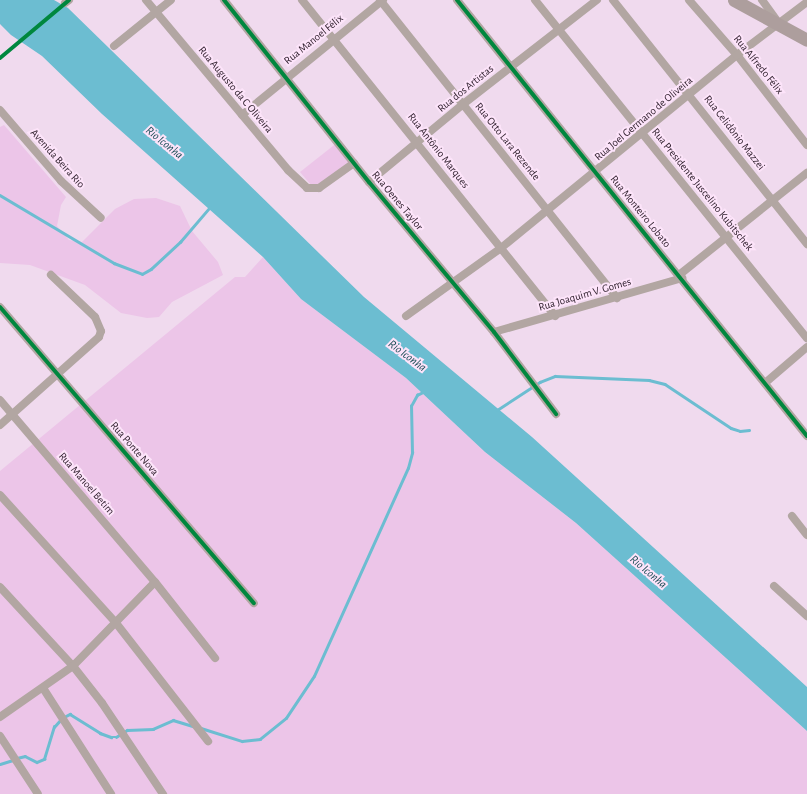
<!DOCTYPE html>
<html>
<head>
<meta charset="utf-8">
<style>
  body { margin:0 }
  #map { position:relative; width:807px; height:794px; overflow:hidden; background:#f0daee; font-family:"Alegreya Sans",sans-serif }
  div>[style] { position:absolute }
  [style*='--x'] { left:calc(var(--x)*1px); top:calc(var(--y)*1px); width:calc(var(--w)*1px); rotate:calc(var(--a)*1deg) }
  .green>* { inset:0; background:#ecc5e8 }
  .water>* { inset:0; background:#6cbdd1 }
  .stream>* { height:2.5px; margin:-1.25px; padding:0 1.25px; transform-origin:1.25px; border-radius:1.25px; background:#6cbdd1 }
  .minor>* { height:8px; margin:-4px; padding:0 4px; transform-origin:4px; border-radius:4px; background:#b2a6a2 }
  .primary>* { height:13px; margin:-6.5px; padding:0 6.5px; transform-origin:6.5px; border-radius:6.5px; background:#ad9e9d }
  .cycleway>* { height:4px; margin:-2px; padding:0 2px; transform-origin:2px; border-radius:2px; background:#00873e }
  span { translate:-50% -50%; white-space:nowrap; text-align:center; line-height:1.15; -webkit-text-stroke:4px #fde4fa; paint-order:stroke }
  .street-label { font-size:11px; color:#2b1c29 }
  .water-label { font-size:12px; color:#174b53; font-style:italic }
</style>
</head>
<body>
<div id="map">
  <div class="green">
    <div style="clip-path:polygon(4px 125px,66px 197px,61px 205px,57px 226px,69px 240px,82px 242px,115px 209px,134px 199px,156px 198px,180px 206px,192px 231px,218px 262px,223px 275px,172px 302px,159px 317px,147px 318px,121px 313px,85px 285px,30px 265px,0 263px,0 127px)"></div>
    <div style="clip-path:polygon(338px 142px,357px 164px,316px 191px,300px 172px)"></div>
    <div style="clip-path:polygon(263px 257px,301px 299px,406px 378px,485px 452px,576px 523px,807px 731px,807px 794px,0 794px,0 471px,235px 277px,245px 277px)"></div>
  </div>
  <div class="water">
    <div style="clip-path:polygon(0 0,54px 0,68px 8px,364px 297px,532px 437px,807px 687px,807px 731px,576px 523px,485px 452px,406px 378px,301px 299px,263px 257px,102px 114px,42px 56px,11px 35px,0 24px)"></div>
  </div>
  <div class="stream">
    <div style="--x:0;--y:195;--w:133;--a:30.8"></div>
    <div style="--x:114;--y:263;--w:30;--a:21"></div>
    <div style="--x:142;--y:274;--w:10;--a:-29"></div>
    <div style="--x:151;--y:269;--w:40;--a:-43"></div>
    <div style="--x:180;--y:242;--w:46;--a:-49.4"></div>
    <div style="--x:497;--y:410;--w:51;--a:-33.1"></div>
    <div style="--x:540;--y:382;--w:16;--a:-22"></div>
    <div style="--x:555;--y:376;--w:94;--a:2.4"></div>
    <div style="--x:649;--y:380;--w:16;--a:14"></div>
    <div style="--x:665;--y:384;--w:79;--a:33.7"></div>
    <div style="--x:731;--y:428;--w:9;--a:18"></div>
    <div style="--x:740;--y:431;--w:9;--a:-6"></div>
    <div style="--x:201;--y:728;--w:43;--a:17.6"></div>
    <div style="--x:242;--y:741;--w:18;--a:-6"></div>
    <div style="--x:260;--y:739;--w:33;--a:-39"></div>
    <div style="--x:286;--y:718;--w:50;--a:-56.3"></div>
    <div style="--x:314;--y:676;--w:228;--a:-65.7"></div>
    <div style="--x:408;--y:468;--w:16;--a:-75"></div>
    <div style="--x:412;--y:453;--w:47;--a:-91.2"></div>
    <div style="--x:411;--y:406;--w:13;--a:-61"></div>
    <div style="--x:417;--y:395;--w:7;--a:-27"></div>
    <div style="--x:17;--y:758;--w:8;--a:-14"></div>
    <div style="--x:25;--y:756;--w:13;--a:27"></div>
    <div style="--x:37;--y:762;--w:8;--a:-23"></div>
    <div style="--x:44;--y:759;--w:34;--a:-73"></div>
    <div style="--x:54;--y:727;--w:12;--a:-48"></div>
    <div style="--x:62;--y:718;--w:9;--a:-27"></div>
    <div style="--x:70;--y:714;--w:36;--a:32"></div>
    <div style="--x:100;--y:733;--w:12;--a:20"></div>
    <div style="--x:111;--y:737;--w:5;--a:0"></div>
    <div style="--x:116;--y:737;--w:13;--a:-32"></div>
    <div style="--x:127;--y:730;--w:26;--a:-2"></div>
    <div style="--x:153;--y:729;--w:22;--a:-24"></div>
    <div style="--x:173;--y:720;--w:21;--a:17"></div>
    <div style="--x:0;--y:764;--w:14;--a:-17"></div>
  </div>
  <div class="minor">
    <div style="--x:146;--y:0;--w:222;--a:50.1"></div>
    <div style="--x:288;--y:170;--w:26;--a:43"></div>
    <div style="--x:307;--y:188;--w:12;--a:0"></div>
    <div style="--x:319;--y:188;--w:43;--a:-35.5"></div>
    <div style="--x:224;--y:0;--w:233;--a:51.5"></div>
    <div style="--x:369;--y:182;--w:195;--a:50.2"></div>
    <div style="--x:494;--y:332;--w:103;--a:52.9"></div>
    <div style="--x:302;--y:0;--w:405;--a:51.3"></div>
    <div style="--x:380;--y:0;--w:381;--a:51.5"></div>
    <div style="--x:457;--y:0;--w:559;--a:51.24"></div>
    <div style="--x:535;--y:0;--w:434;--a:51.2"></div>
    <div style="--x:613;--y:0;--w:312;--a:51.5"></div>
    <div style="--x:689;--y:0;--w:73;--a:48.9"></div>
    <div style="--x:737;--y:55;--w:114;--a:52.1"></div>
    <div style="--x:762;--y:0;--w:26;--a:54"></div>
    <div style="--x:65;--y:3;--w:5;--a:-37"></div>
    <div style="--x:114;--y:46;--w:73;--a:-38.9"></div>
    <div style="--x:0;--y:110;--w:94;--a:49.3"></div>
    <div style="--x:61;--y:181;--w:54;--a:42.8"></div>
    <div style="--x:242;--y:115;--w:182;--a:-39.2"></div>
    <div style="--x:369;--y:182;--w:121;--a:-39.6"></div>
    <div style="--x:462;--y:105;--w:171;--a:-37.9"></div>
    <div style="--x:679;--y:275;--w:164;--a:-38.6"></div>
    <div style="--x:0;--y:307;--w:390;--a:49.4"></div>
    <div style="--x:406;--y:316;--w:117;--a:-35.6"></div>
    <div style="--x:501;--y:248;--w:305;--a:-39.3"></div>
    <div style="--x:737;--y:55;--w:88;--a:-37.1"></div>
    <div style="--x:494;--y:332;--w:196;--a:-16"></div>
    <div style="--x:765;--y:383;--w:55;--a:-40.6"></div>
    <div style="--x:0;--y:400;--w:239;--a:49.6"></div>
    <div style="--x:155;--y:582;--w:97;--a:51.7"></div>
    <div style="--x:0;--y:425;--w:132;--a:-41.6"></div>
    <div style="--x:99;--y:337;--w:6;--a:-72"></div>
    <div style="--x:101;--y:331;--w:15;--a:-113"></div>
    <div style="--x:95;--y:317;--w:61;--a:-136.3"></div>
    <div style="--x:0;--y:495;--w:173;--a:47.8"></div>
    <div style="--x:116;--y:623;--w:150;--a:52.1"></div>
    <div style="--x:792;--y:516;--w:24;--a:52"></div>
    <div style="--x:774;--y:586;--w:45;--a:42.3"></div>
    <div style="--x:0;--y:587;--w:108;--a:47.3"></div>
    <div style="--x:73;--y:666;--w:47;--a:51.9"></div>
    <div style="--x:102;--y:703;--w:110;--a:56.2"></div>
    <div style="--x:43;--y:688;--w:126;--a:57.3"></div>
    <div style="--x:0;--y:717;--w:89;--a:-34.9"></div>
    <div style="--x:73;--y:666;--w:117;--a:-45.7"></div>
    <div style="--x:0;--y:736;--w:69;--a:56.8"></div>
  </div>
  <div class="primary">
    <div style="--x:734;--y:0;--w:83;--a:28.7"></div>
  </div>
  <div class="cycleway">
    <div style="--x:224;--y:0;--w:233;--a:51.5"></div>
    <div style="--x:369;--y:182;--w:195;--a:50.2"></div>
    <div style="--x:494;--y:332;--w:103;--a:52.9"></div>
    <div style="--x:457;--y:0;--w:559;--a:51.24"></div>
    <div style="--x:0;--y:58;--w:90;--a:-40"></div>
    <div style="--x:0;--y:307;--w:390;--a:49.4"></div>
  </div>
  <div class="street-label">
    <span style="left:314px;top:40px;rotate:-39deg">Rua Manoel Félix</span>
    <span style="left:758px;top:65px;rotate:51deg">Rua Alfredo Félix</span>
    <span style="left:466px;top:89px;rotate:-39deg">Rua dos Artistas</span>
    <span style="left:235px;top:90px;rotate:50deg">Rua Augusto da C Oliveira</span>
    <span style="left:644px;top:119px;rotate:-40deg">Rua Joel Germano de Oliveira</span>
    <span style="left:734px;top:133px;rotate:52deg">Rua Celidônio Mazzei</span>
    <span style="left:507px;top:142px;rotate:51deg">Rua Otto Lara Rezende</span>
    <span style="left:438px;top:151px;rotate:52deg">Rua Antônio Marques</span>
    <span style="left:57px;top:159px;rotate:48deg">Avenida Beira Rio</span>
    <span style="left:702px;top:190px;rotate:51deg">Rua Presidente Juscelino Kubitschek</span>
    <span style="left:397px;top:201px;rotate:50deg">Rua Oenes Taylor</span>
    <span style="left:640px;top:212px;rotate:51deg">Rua Monteiro Lobato</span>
    <span style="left:585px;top:295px;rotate:-16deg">Rua Joaquim V. Gomes</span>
    <span style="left:134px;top:449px;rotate:49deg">Rua Ponte Nova</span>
    <span style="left:86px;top:484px;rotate:49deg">Rua Manoel Betim</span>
  </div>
  <div class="water-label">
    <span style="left:164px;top:143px;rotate:39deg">Rio Iconha</span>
    <span style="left:407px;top:356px;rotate:37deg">Rio Iconha</span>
    <span style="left:648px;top:572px;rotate:40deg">Rio Iconha</span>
  </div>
</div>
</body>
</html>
